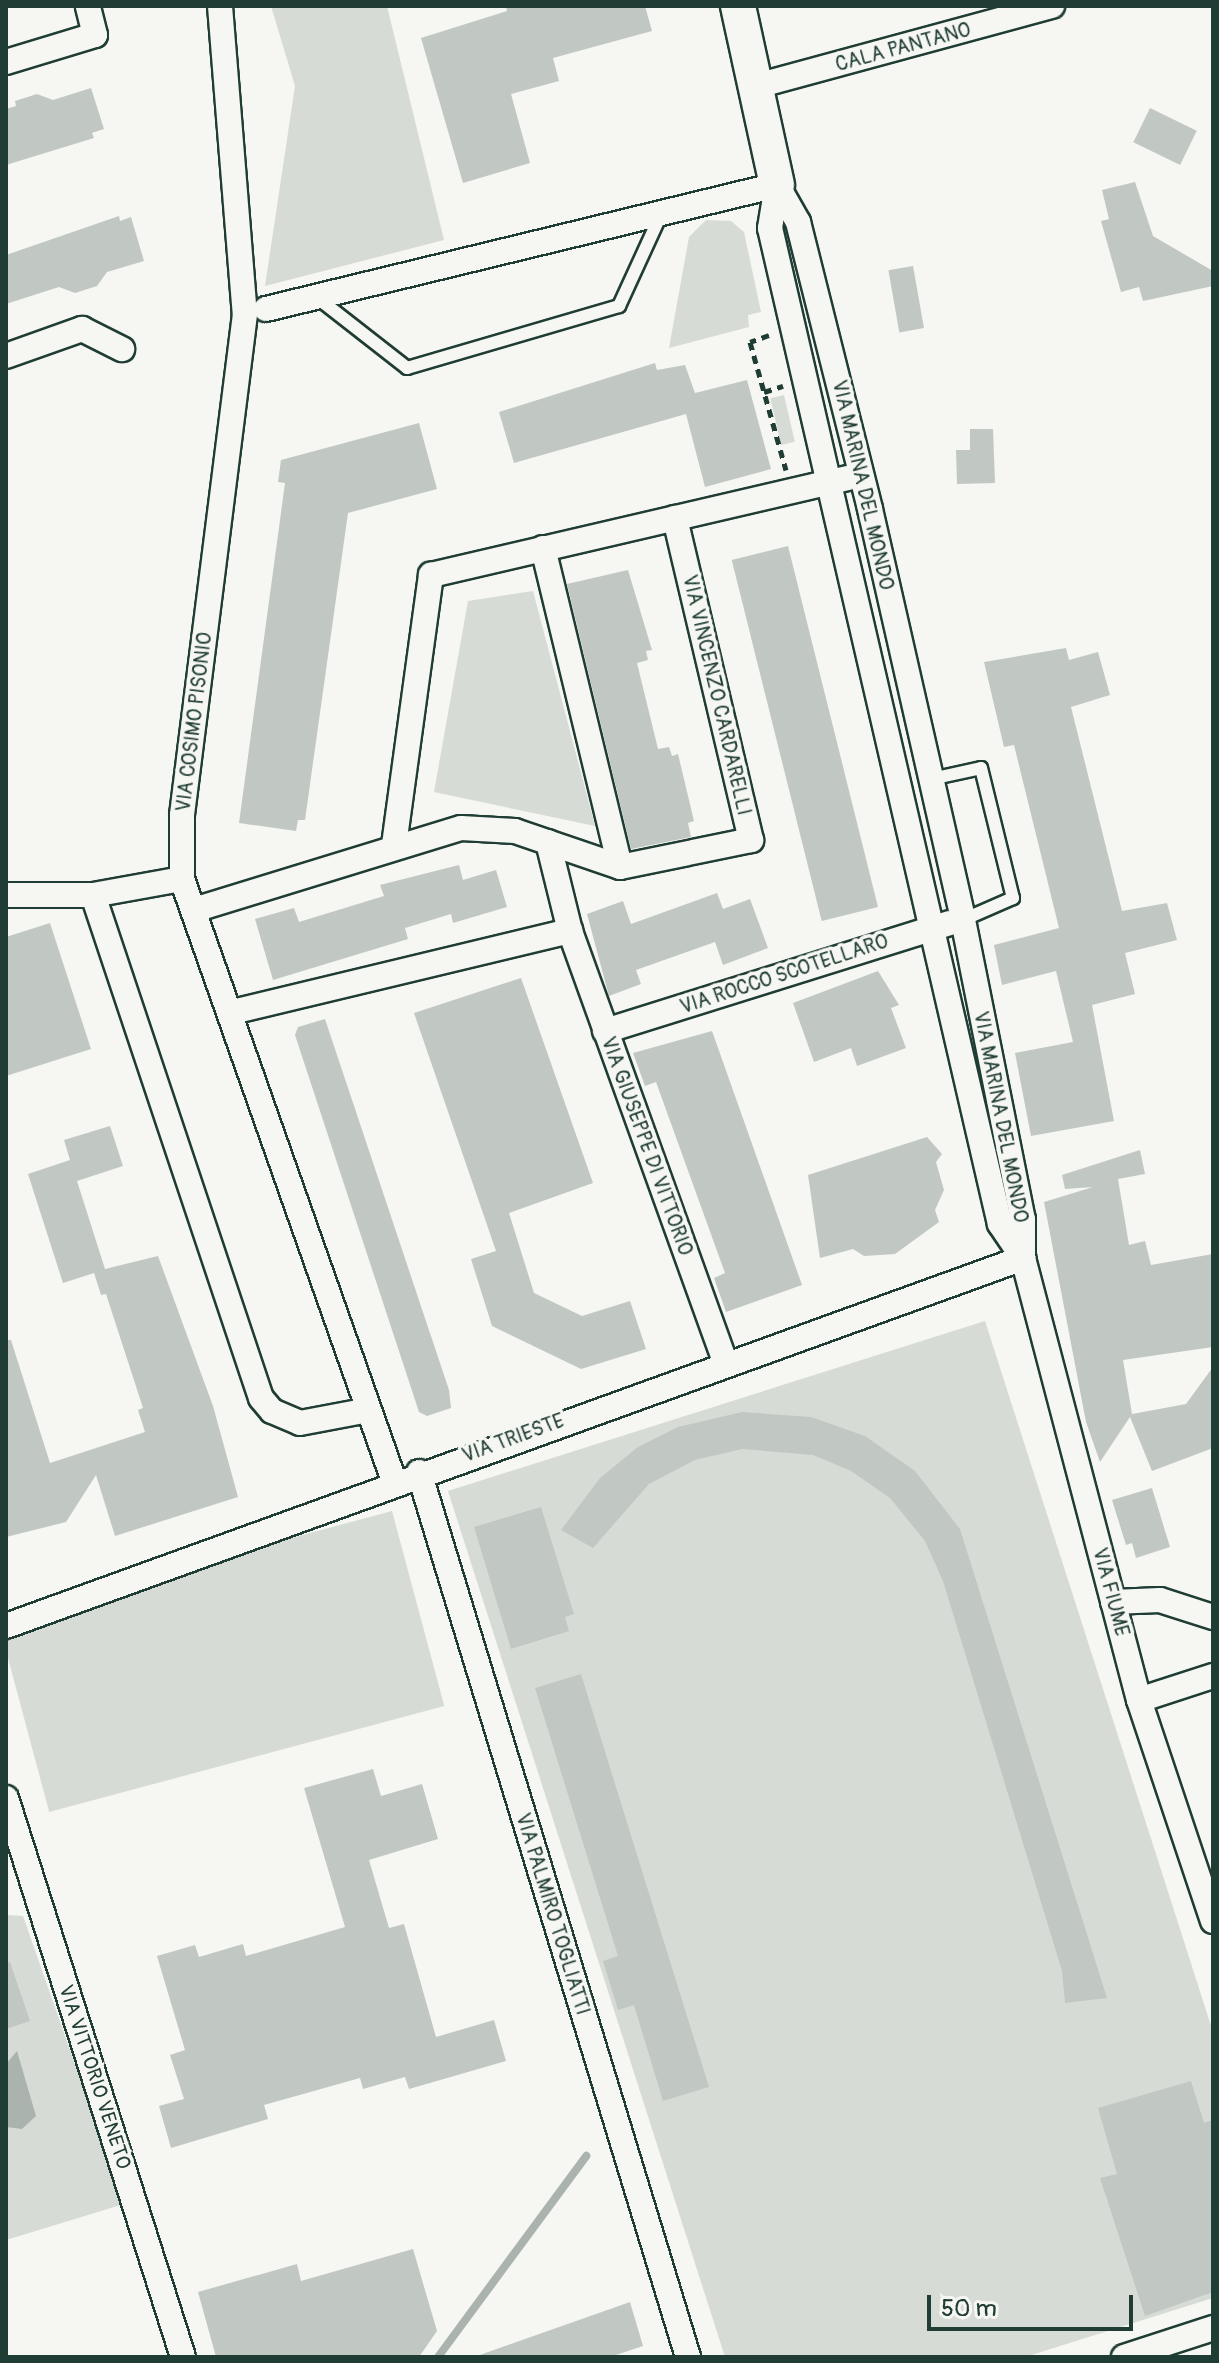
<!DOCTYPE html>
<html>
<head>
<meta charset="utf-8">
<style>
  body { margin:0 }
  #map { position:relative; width:1219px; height:2363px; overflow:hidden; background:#f6f6f2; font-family:Pangolin,sans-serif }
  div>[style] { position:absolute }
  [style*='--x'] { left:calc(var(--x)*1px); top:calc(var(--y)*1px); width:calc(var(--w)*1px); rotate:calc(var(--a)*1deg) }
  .green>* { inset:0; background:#d6dbd6; transform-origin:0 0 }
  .water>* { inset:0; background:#aab3ae }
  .stream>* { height:8px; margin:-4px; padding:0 4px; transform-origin:4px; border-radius:4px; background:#aab3ae }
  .building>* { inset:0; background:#c1c8c3; transform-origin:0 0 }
  .path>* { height:5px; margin-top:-2.5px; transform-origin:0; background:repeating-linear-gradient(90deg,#1f3d34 0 8px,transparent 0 14px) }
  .roads { filter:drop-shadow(2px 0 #1f3d34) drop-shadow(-2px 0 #1f3d34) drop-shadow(0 2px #1f3d34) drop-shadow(0 -2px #1f3d34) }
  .lane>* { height:12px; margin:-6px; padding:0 6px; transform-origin:6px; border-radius:6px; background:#f6f6f2 }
  .street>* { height:24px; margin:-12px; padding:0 12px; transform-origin:12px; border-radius:12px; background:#f6f6f2 }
  .secondary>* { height:34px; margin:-17px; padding:0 17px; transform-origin:17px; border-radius:17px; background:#f6f6f2 }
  span { translate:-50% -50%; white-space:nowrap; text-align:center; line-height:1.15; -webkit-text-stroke:7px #f6f6f2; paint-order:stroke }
  .street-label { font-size:20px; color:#1f3d34 }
  .frame { position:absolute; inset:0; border:8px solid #1f3d34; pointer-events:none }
  .scale { position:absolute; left:927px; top:2295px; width:206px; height:36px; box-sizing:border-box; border:4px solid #1f3d34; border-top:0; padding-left:10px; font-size:24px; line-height:28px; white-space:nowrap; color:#1f3d34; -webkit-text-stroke:6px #f6f6f2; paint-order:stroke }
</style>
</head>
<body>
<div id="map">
  <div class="green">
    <div style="clip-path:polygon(271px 6px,387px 6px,444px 240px,265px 286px,295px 86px)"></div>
    <div style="clip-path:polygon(706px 220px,731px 221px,744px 232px,761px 312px,748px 315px,749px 327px,669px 348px,689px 237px)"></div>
    <div style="left:784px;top:395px;width:48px;height:14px;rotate:77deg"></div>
    <div style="clip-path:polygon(533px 591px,595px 826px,434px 792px,468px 601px)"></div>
    <div style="clip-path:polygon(985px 1321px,1213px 2032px,1213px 2298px,1025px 2357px,725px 2357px,448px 1491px)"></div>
    <div style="left:392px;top:1511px;width:202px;height:409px;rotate:75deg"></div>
    <div style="clip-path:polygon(6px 1915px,23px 1916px,124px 2204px,6px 2240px)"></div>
  </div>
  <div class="water">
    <div style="clip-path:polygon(17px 2051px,36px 2116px,22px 2129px,6px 2127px,6px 2064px)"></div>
  </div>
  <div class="stream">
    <div style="--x:438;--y:2357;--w:250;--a:-53.6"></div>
  </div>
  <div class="building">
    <div style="clip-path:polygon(506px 6px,645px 6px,652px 31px,553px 58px,559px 81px,511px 94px,530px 163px,463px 183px,421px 38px,507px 11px)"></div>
    <div style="clip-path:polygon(91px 88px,104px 129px,92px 133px,94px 138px,6px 165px,6px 109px,16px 106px,15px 101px,37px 94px,53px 100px)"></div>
    <div style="left:1150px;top:108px;width:52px;height:38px;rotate:26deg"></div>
    <div style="clip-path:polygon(1135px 182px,1153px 236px,1213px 271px,1213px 286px,1143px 301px,1139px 287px,1121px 292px,1101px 221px,1109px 219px,1102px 190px)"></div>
    <div style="clip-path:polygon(119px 216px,120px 221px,131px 217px,144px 261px,107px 272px,97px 286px,75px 293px,59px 287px,6px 304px,6px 255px)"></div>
    <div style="left:913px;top:266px;width:63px;height:25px;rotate:80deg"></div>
    <div style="clip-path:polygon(655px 363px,657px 370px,685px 365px,695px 393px,747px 380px,771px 469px,705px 487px,686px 414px,514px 463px,499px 412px)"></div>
    <div style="clip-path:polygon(419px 423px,437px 489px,348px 513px,305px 820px,298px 820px,296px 831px,239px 823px,285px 483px,278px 482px,281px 460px)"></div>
    <div style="clip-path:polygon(970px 429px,993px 429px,995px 483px,957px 484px,956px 450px,970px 450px)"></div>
    <div style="left:788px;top:546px;width:372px;height:58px;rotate:76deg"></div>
    <div style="clip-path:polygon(628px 570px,652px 650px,646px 651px,648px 660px,637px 663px,658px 749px,669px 747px,672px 756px,678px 754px,694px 821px,688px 823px,691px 837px,631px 849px,567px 584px)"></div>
    <div style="clip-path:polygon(1066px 648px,1069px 660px,1098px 652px,1110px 695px,1071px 707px,1122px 911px,1167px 903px,1177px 940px,1125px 953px,1135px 994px,1092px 1005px,1114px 1121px,1031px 1136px,1015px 1053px,1073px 1042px,1056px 971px,1002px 985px,994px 945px,1059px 928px,1014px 745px,1004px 747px,984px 662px)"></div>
    <div style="clip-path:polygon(459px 865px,463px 880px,496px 870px,507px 907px,453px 923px,451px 914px,405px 928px,408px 939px,273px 980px,255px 919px,294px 908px,299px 922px,384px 896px,380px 885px)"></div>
    <div style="clip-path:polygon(717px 893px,723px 909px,750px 899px,768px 948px,723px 965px,715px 942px,636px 970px,641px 984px,609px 996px,587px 914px,623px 901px,631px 924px)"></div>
    <div style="clip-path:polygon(50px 923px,91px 1049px,6px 1076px,6px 937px)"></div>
    <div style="clip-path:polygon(878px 971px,899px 1005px,891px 1008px,906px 1048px,857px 1066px,851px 1048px,814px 1062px,793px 1003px)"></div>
    <div style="clip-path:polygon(521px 978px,593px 1183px,509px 1213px,534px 1293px,582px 1316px,630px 1301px,646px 1349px,581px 1369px,492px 1326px,471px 1259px,496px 1251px,414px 1013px)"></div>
    <div style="clip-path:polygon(325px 1019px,449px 1390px,451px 1408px,427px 1416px,419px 1412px,295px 1035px,298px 1027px)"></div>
    <div style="clip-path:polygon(712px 1031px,802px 1285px,726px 1312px,714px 1278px,725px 1273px,656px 1082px,645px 1086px,633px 1053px)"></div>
    <div style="clip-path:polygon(110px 1126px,123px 1166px,77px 1181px,105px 1269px,158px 1256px,213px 1406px,238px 1497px,115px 1536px,96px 1475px,66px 1522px,6px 1537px,6px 1340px,11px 1340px,50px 1463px,145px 1432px,138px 1410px,143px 1408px,106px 1294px,101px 1295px,94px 1273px,63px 1283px,28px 1174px,70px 1160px,64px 1140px)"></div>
    <div style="clip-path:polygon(927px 1137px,942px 1154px,936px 1162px,944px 1190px,935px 1210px,939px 1222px,895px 1254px,864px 1256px,853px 1249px,820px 1258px,808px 1175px)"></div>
    <div style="clip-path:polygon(1140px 1150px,1145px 1174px,1118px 1179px,1129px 1245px,1145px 1241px,1151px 1265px,1213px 1254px,1213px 1347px,1123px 1360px,1132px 1414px,1186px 1404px,1213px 1367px,1213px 1448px,1152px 1471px,1130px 1417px,1100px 1462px,1086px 1422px,1044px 1202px,1093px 1187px,1065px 1189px,1062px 1175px)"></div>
    <div style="clip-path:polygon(742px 1412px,811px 1417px,865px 1436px,915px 1471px,960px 1529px,1107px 1998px,1065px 2003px,1062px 1971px,943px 1581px,925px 1541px,890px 1498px,851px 1471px,813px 1455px,742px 1449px,695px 1460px,649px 1484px,593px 1548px,561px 1530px,600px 1478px,638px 1447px,678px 1427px)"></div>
    <div style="clip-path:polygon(1152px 1488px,1170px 1547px,1136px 1558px,1132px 1543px,1126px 1545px,1112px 1500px)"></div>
    <div style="clip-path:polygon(541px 1507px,574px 1614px,565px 1617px,569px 1631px,511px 1649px,474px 1527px)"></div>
    <div style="clip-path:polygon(581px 1674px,709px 2087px,663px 2101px,634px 2005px,618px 2010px,603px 1961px,618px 1956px,535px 1688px)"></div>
    <div style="clip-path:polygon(373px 1769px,381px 1796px,422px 1784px,438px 1839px,369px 1860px,389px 1928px,404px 1924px,436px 2037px,494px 2020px,506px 2061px,409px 2089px,405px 2077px,363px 2089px,360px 2078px,264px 2105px,268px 2119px,171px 2148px,159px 2106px,184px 2099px,170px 2055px,185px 2050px,157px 1956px,195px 1945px,199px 1957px,243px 1944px,246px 1956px,345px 1927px,304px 1788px)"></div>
    <div style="clip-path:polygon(10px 1962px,30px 2021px,6px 2029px,6px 1963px)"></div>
    <div style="clip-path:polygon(1191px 2081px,1204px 2123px,1213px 2120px,1213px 2292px,1145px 2316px,1100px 2178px,1117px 2174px,1098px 2108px)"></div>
    <div style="clip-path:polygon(413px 2249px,437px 2331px,419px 2357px,216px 2357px,198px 2292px,297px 2264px,301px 2281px)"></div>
    <div style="clip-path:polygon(630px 2302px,643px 2346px,610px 2357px,474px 2357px)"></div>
  </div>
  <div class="path">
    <div style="--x:769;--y:335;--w:20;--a:160"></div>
    <div style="--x:750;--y:342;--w:133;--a:74.3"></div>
    <div style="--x:764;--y:392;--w:20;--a:-18"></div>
  </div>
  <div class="roads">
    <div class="lane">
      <div style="--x:315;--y:296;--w:117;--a:38"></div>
      <div style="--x:407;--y:368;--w:221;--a:-16.3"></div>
      <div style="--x:619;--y:306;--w:103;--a:-65.4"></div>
      <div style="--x:931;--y:779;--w:51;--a:-12.4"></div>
      <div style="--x:981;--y:768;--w:134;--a:76.2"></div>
      <div style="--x:1013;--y:898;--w:55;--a:156.3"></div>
    </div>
    <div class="street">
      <div style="--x:220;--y:6;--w:309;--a:85.4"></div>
      <div style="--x:245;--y:314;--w:505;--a:97.17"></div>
      <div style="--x:182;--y:815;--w:64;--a:90"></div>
      <div style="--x:182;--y:879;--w:638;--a:70.6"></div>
      <div style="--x:6;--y:62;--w:93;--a:-16.9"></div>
      <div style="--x:95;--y:35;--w:30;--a:-104"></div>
      <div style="--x:753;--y:87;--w:310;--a:-15.2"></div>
      <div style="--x:777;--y:185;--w:43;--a:60.4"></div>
      <div style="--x:798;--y:222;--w:296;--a:75.9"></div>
      <div style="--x:870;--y:509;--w:421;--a:77.2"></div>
      <div style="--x:963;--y:920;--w:305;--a:78.7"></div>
      <div style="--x:1023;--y:1219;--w:39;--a:90"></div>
      <div style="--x:1023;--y:1258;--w:457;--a:75.3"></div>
      <div style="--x:1139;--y:1700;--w:233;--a:71.5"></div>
      <div style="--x:777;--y:185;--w:44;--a:99.2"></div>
      <div style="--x:770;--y:228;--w:1022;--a:77"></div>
      <div style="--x:1000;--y:1224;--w:41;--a:55.9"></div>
      <div style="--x:266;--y:309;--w:526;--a:-13.64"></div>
      <div style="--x:6;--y:356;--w:81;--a:-19.6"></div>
      <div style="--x:82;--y:329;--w:45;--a:26.6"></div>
      <div style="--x:543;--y:548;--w:328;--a:76.4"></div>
      <div style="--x:548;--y:842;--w:92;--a:76.1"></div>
      <div style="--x:570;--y:931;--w:457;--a:70.2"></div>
      <div style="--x:394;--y:845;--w:273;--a:-82.2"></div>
      <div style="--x:431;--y:575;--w:428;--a:-13.1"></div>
      <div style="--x:6;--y:895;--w:87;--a:0"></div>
      <div style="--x:93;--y:895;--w:90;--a:-10.2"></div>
      <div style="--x:93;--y:895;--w:530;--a:71.53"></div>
      <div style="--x:261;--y:1398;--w:17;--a:50"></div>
      <div style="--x:272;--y:1411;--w:30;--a:23"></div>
      <div style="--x:300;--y:1423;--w:70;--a:-10.7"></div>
      <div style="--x:194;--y:910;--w:279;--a:-17.1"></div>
      <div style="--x:461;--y:828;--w:54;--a:3.2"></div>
      <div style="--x:515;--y:831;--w:111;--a:18.9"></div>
      <div style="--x:620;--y:867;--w:134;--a:-11.6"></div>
      <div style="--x:751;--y:840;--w:331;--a:-103.3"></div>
      <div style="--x:232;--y:1012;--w:348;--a:-13.5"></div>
      <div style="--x:605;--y:1031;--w:361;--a:-17.4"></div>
      <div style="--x:419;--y:1472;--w:925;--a:73.09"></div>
      <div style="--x:1113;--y:1602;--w:47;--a:-2.4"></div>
      <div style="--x:1160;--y:1600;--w:56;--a:17.8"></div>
      <div style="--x:6;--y:1626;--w:1082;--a:-19.89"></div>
      <div style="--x:1139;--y:1700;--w:78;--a:-18"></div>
      <div style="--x:6;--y:1798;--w:586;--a:72.43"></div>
      <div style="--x:1124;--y:2357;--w:94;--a:-18"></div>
    </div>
    <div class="secondary">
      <div style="--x:738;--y:6;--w:183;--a:77.7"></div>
    </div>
  </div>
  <div class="street-label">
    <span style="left:903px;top:47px;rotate:-15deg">CALA PANTANO</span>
    <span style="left:863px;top:485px;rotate:77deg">VIA MARINA DEL MONDO</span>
    <span style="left:717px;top:695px;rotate:77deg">VIA VINCENZO CARDARELLI</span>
    <span style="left:194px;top:722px;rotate:-83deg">VIA COSIMO PISONIO</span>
    <span style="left:784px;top:974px;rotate:-18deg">VIA ROCCO SCOTELLARO</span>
    <span style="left:1001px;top:1117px;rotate:79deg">VIA MARINA DEL MONDO</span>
    <span style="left:647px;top:1146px;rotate:70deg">VIA GIUSEPPE DI VITTORIO</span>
    <span style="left:513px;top:1438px;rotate:-20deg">VIA TRIESTE</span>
    <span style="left:1111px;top:1592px;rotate:75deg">VIA FIUME</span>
    <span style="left:553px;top:1914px;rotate:73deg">VIA PALMIRO TOGLIATTI</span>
    <span style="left:95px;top:2077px;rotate:72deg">VIA VITTORIO VENETO</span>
  </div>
  <div class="frame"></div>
  <div class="scale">50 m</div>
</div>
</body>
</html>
